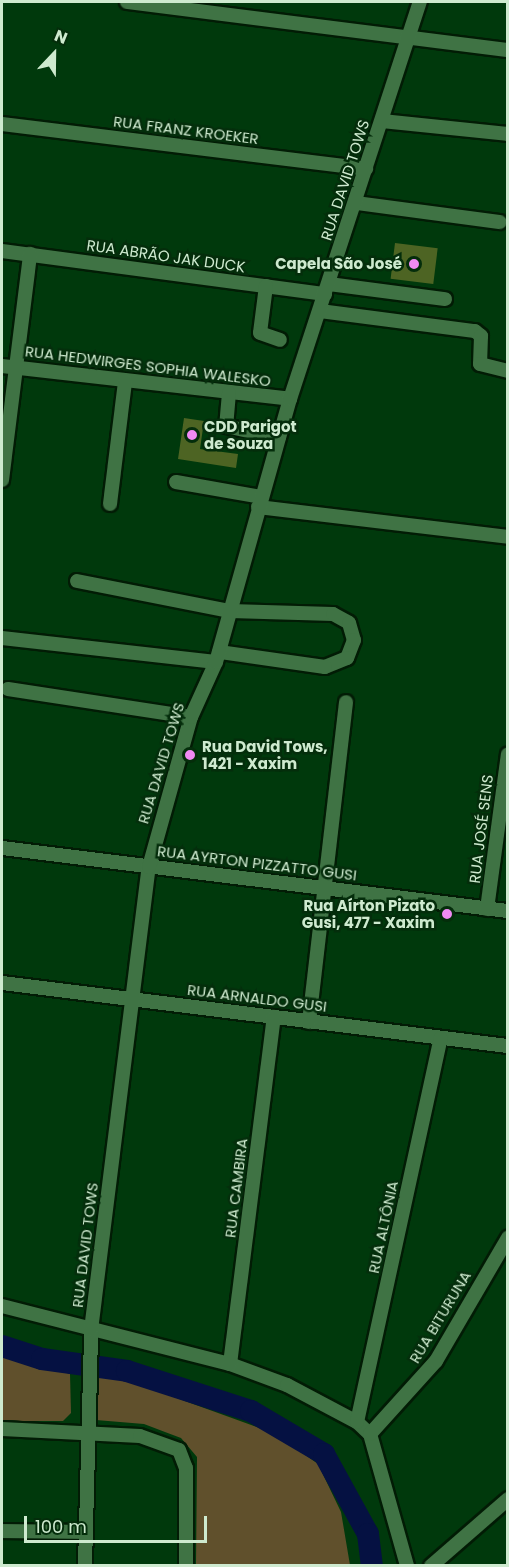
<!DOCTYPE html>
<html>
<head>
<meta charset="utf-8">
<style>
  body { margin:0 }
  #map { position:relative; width:509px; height:1567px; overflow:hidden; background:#00390c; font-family:Poppins,sans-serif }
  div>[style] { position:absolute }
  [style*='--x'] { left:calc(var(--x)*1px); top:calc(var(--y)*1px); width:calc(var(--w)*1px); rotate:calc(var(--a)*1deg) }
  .green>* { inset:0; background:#60502c }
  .river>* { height:22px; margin:-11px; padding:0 11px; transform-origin:11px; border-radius:11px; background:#051142 }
  .building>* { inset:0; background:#4d6423; transform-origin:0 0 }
  .roads { filter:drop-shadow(2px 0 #021c05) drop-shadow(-2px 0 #021c05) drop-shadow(0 2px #021c05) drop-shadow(0 -2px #021c05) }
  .minor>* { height:14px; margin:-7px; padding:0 7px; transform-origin:7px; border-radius:7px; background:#3f7344 }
  .dots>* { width:16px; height:16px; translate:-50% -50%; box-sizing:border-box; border:3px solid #042d0b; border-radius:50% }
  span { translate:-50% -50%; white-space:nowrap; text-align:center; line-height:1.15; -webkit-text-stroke:5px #042d0b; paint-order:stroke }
  .street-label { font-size:15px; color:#ceeacf }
  .poi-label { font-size:15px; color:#ceeacf; font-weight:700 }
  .right { translate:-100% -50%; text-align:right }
  .left { translate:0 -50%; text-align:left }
  .frame { position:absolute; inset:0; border:3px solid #ceeacf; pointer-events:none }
  .north { position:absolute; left:24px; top:24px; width:60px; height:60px; -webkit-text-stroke:4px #042d0b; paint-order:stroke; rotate:22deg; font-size:16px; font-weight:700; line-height:24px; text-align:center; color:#ceeacf }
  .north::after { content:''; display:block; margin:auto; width:21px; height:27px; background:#ceeacf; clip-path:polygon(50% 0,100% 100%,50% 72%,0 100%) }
  .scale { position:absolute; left:24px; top:1516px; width:183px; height:27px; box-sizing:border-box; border:3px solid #ceeacf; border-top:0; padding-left:8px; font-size:18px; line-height:21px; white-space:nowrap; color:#ceeacf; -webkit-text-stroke:4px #042d0b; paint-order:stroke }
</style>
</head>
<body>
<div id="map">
  <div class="green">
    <div style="clip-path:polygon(2px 1353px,70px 1374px,71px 1413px,63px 1421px,2px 1421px)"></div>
    <div style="clip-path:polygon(96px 1377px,127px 1380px,276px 1434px,318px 1464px,341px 1512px,350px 1565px,196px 1565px,197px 1457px,181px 1438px,165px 1432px,144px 1424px,96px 1420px)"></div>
  </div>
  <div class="river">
    <div style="--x:2;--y:1346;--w:42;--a:18"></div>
    <div style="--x:42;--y:1359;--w:86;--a:8"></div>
    <div style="--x:127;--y:1371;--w:130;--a:17.9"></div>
    <div style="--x:251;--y:1411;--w:85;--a:30.5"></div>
    <div style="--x:324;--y:1454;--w:91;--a:61.2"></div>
    <div style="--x:368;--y:1534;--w:32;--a:83"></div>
  </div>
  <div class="building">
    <div style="left:395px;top:243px;width:43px;height:36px;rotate:7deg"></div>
    <div style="clip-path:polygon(184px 418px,204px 421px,200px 449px,238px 454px,236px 468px,178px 459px)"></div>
  </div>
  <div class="roads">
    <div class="minor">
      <div style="--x:127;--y:2;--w:384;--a:7.2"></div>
      <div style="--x:382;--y:121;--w:127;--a:5.9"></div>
      <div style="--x:2;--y:124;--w:367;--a:7"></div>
      <div style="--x:357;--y:203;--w:144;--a:7.6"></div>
      <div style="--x:2;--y:251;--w:326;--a:7.6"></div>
      <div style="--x:329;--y:284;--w:117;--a:7.4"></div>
      <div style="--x:266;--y:286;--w:47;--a:97.3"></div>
      <div style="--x:260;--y:333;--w:21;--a:19"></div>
      <div style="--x:320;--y:311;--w:156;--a:7.4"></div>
      <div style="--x:475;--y:331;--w:8;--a:40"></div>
      <div style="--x:481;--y:336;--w:28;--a:92"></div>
      <div style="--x:480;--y:364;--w:29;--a:14"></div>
      <div style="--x:2;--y:366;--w:290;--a:6.5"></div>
      <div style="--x:229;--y:393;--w:33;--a:95"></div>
      <div style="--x:226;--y:426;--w:54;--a:12.8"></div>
      <div style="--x:2;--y:480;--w:228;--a:-82.9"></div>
      <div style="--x:176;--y:482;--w:86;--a:10"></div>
      <div style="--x:110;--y:504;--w:124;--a:-83"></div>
      <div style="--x:258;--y:507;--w:252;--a:6.8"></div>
      <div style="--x:77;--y:581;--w:156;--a:11.1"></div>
      <div style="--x:230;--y:611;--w:103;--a:1.7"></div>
      <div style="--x:333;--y:614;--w:18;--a:29"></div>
      <div style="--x:349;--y:623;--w:18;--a:74"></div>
      <div style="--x:354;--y:640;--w:19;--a:111"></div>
      <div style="--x:347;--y:658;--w:24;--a:158"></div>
      <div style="--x:325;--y:667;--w:107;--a:-171.9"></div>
      <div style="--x:2;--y:638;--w:215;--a:6.4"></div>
      <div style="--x:8;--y:689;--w:185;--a:8.7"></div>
      <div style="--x:2;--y:848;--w:510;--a:7.1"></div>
      <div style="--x:487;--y:909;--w:156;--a:-82.3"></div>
      <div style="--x:2;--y:983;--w:510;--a:7.1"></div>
      <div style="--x:309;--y:1022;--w:322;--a:-83.4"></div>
      <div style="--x:2;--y:1306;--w:235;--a:14.3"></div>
      <div style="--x:230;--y:1364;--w:61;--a:20.2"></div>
      <div style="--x:287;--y:1385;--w:79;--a:27.9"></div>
      <div style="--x:357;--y:1422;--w:18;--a:43"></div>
      <div style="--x:370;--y:1434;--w:137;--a:74.3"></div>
      <div style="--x:230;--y:1364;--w:350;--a:-82.8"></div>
      <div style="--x:357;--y:1422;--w:393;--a:-77.7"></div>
      <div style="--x:2;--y:1429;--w:138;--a:2.9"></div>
      <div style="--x:140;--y:1436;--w:41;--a:19.7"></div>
      <div style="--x:179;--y:1450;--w:19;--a:69"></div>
      <div style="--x:186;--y:1468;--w:98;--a:90"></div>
      <div style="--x:370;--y:1434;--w:98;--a:-47.9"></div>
      <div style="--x:436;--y:1361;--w:143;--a:-59.7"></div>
      <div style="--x:2;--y:1531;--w:84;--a:0.7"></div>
      <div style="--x:85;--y:1566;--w:236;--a:-88.5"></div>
      <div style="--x:91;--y:1330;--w:467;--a:-82.9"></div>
      <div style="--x:149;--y:867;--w:156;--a:-74.4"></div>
      <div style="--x:191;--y:717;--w:60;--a:-65.6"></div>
      <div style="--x:216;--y:662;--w:273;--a:-74.3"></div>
      <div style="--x:290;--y:399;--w:418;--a:-71.9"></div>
      <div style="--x:431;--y:1566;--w:102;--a:-41"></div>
    </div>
  </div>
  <div class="dots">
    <div style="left:414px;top:264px;background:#f18af4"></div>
    <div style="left:192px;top:435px;background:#f18af4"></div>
    <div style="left:190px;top:755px;background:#f18af4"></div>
    <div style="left:447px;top:914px;background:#f18af4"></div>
  </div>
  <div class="street-label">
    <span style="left:186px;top:130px;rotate:7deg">RUA FRANZ KROEKER</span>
    <span style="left:345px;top:180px;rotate:-72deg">RUA DAVID TOWS</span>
    <span style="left:166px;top:256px;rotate:8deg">RUA ABRÃO JAK DUCK</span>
    <span style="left:148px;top:366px;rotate:7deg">RUA HEDWIRGES SOPHIA WALESKO</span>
    <span style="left:161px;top:763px;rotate:-73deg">RUA DAVID TOWS</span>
    <span style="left:481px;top:829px;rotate:-83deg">RUA JOSÉ SENS</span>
    <span style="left:257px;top:863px;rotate:7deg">RUA AYRTON PIZZATTO GUSI</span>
    <span style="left:257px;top:998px;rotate:7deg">RUA ARNALDO GUSI</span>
    <span style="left:236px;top:1188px;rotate:-83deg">RUA CAMBIRA</span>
    <span style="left:383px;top:1227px;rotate:-78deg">RUA ALTÔNIA</span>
    <span style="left:85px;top:1245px;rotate:-83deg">RUA DAVID TOWS</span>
    <span style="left:440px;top:1317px;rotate:-59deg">RUA BITURUNA</span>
  </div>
  <div class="poi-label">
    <span class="right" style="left:402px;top:264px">Capela São José</span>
    <span class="left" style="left:204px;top:435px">CDD Parigot<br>de Souza</span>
    <span class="left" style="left:202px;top:755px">Rua David Tows,<br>1421 - Xaxim</span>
    <span class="right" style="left:435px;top:914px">Rua Aírton Pizato<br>Gusi, 477 - Xaxim</span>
  </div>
  <div class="frame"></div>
  <div class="north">N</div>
  <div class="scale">100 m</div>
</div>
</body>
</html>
